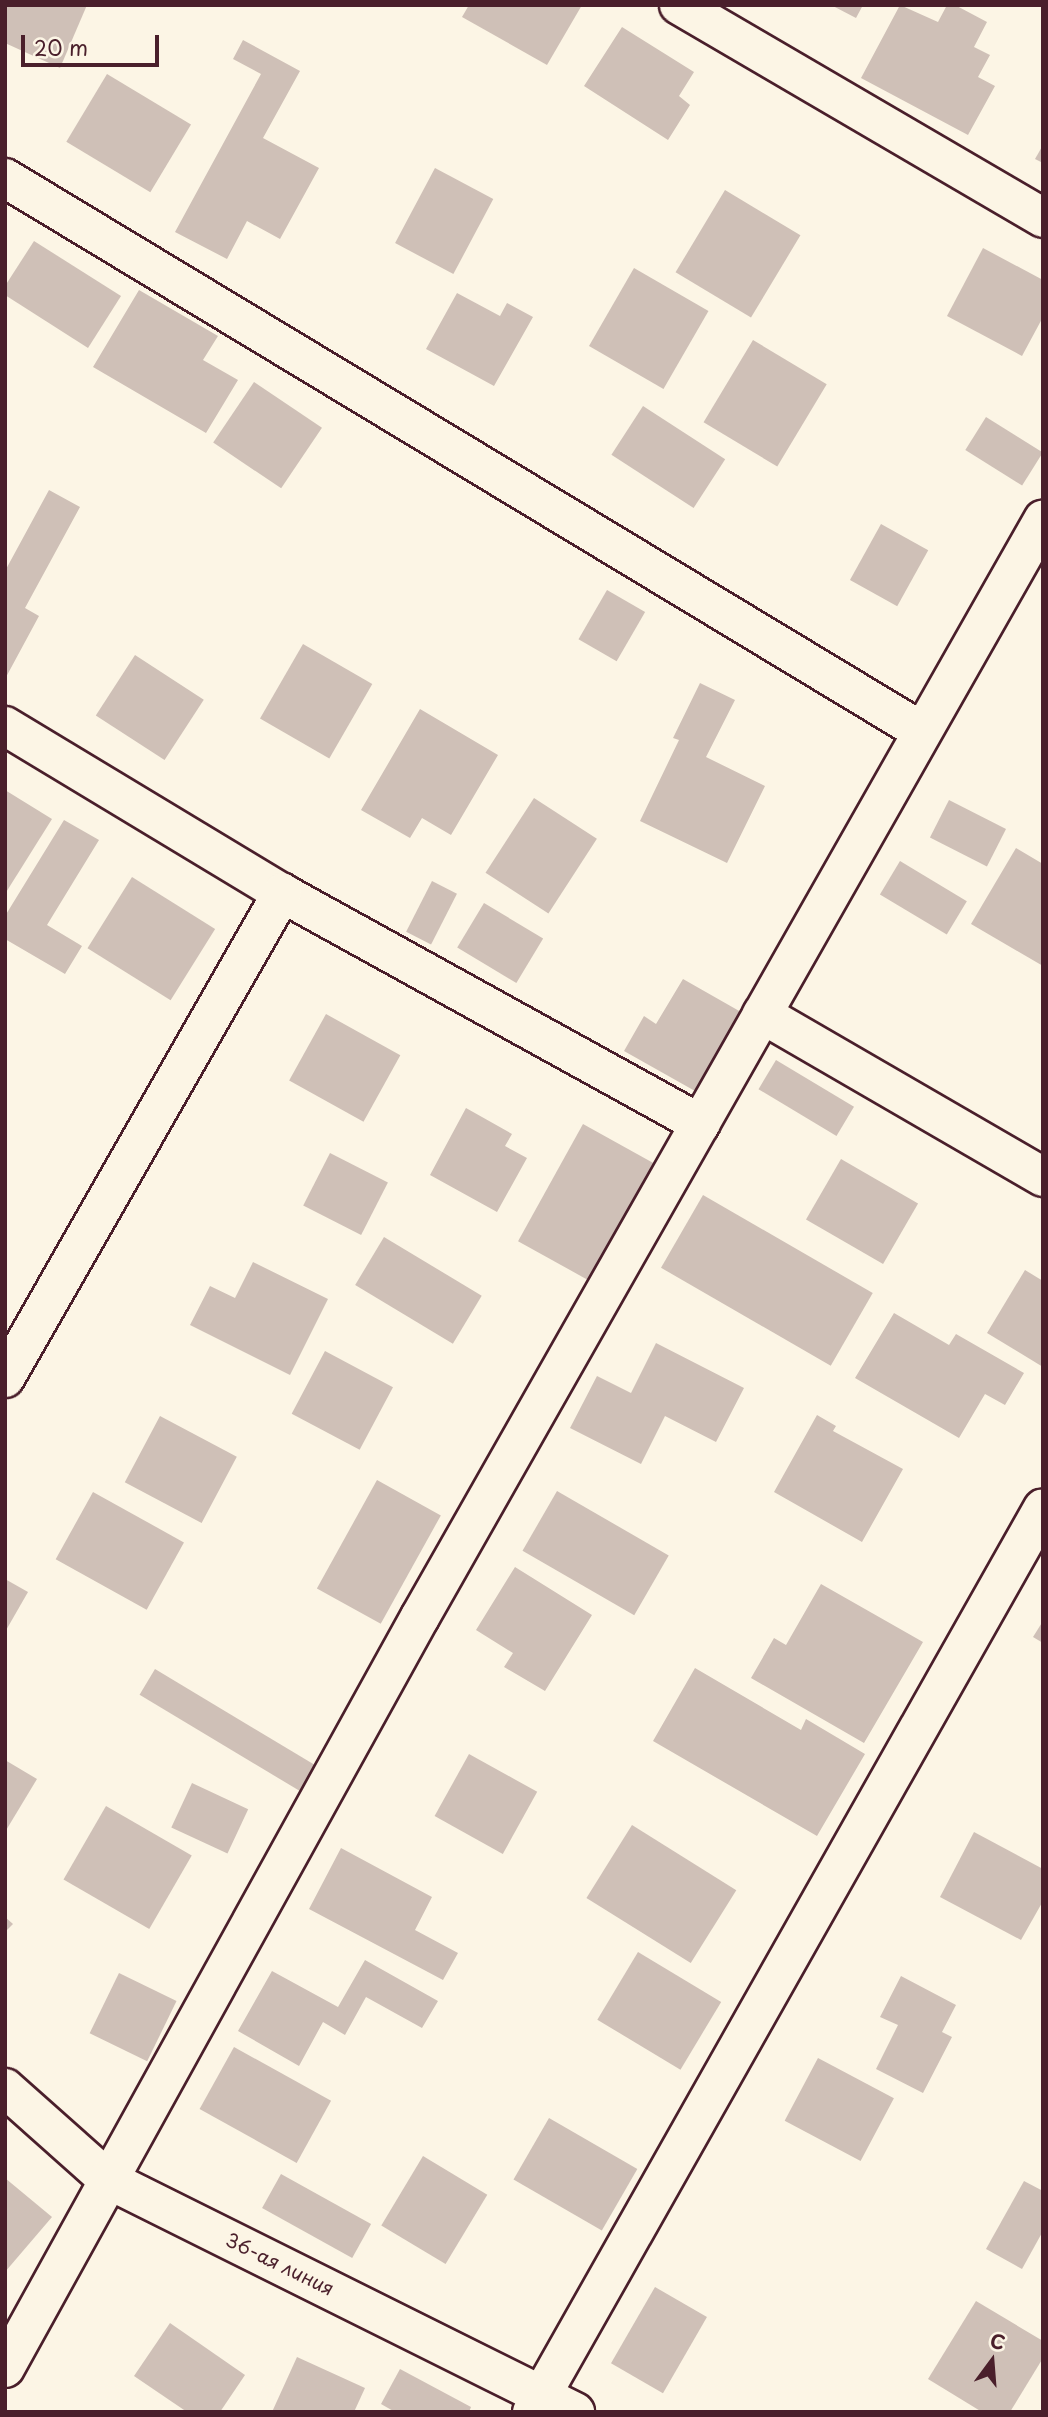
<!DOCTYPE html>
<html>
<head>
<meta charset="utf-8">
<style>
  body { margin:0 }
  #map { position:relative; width:1048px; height:2417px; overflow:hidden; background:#fcf5e5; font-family:"Playpen Sans",sans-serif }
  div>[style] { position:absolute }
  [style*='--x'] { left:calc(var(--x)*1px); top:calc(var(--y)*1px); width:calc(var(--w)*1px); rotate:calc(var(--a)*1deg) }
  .building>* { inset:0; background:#cfc0b7; transform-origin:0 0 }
  .roads { filter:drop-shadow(2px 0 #4a1f2b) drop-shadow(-2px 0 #4a1f2b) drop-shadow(0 2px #4a1f2b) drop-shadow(0 -2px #4a1f2b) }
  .minor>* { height:38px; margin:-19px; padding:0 19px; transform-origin:19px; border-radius:19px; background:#fcf5e5 }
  span { translate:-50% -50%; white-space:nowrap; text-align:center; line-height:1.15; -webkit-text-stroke:5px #fcf5e5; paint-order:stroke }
  .street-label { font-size:19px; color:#4a1f2b }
  .frame { position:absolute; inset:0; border:7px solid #4a1f2b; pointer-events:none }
  .north { position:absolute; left:957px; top:2326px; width:70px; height:70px; -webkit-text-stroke:5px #fcf5e5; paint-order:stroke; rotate:16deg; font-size:19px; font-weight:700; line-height:28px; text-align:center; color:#4a1f2b }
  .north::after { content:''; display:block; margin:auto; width:24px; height:32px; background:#4a1f2b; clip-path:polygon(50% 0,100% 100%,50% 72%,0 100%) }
  .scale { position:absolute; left:21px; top:35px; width:138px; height:32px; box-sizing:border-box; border:4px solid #4a1f2b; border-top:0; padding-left:9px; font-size:21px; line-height:24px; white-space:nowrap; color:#4a1f2b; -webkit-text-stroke:5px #fcf5e5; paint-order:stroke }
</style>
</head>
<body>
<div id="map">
  <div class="building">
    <div style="clip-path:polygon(5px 5px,87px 5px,60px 68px,5px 43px)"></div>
    <div style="clip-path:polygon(469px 5px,582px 5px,547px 65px,462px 17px)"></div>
    <div style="clip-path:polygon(831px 5px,863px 5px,856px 18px)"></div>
    <div style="clip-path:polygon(900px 5px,938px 22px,947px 5px,955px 5px,987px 22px,974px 47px,990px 55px,978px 77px,995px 86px,968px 135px,861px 78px)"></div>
    <div style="clip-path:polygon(622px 27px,694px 72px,679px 96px,690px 105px,668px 140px,584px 86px)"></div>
    <div style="clip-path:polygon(243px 40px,300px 71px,263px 138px,319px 168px,280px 239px,247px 221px,227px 259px,175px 232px,261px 74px,233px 59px)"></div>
    <div style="left:107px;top:74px;width:98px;height:79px;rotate:31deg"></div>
    <div style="clip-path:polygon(1043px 145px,1043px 163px,1035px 159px)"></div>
    <div style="left:435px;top:168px;width:66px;height:85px;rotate:28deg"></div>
    <div style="left:725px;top:190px;width:88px;height:96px;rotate:31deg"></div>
    <div style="clip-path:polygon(34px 241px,121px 296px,88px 348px,5px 295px,5px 286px)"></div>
    <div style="clip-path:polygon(983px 248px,1043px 280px,1043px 317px,1022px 356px,947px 316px)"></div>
    <div style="left:634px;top:268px;width:86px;height:90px;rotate:30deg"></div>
    <div style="clip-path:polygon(139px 290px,218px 336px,203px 360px,238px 380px,206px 433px,93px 367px)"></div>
    <div style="clip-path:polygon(457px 293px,500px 316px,507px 303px,533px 317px,494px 386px,426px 349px)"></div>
    <div style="left:753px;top:340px;width:86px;height:96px;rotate:31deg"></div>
    <div style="left:254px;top:382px;width:82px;height:73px;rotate:34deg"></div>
    <div style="left:643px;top:406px;width:98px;height:58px;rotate:33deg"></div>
    <div style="left:986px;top:417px;width:67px;height:39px;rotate:32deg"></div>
    <div style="clip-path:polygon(49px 490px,80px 507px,25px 608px,39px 616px,5px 679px,5px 571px)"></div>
    <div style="left:881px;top:524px;width:54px;height:64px;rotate:29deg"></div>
    <div style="left:607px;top:590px;width:44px;height:57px;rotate:30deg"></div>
    <div style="left:303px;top:644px;width:80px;height:86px;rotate:30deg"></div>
    <div style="left:135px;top:655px;width:82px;height:72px;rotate:33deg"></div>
    <div style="clip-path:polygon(700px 683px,735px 700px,706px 757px,765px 786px,727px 863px,640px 821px,679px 740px,673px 738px)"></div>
    <div style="clip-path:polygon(420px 709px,498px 755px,451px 835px,422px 818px,410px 838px,361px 810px)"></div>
    <div style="clip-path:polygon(5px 790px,52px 819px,5px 894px)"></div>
    <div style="left:534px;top:798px;width:75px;height:89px;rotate:33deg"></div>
    <div style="left:949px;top:800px;width:64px;height:42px;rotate:27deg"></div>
    <div style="clip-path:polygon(64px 820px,99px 840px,47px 925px,82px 946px,65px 974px,5px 939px,5px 916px)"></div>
    <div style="clip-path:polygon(1016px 848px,1043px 864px,1043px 966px,971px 924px)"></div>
    <div style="left:900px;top:861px;width:78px;height:39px;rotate:31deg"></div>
    <div style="left:132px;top:877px;width:98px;height:84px;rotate:32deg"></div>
    <div style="left:432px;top:881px;width:28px;height:57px;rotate:27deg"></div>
    <div style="left:484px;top:903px;width:69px;height:52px;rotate:31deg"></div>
    <div style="clip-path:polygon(683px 979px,741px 1012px,695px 1091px,624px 1051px,644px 1016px,656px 1024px)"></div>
    <div style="left:326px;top:1014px;width:85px;height:76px;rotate:29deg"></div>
    <div style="left:776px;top:1060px;width:91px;height:34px;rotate:31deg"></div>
    <div style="clip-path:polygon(466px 1108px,512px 1134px,505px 1146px,527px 1158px,497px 1212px,430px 1175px)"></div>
    <div style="left:583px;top:1124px;width:85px;height:134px;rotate:29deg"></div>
    <div style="left:330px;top:1153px;width:65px;height:59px;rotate:27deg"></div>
    <div style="left:841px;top:1159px;width:89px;height:70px;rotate:30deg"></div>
    <div style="left:703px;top:1195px;width:196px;height:84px;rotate:30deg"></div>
    <div style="left:384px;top:1237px;width:114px;height:56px;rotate:31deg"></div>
    <div style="clip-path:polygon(253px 1262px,328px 1299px,290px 1375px,190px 1325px,210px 1286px,235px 1298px)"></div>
    <div style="clip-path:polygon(1025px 1270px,1043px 1281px,1043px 1367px,987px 1333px)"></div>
    <div style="clip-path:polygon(894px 1313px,949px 1345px,956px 1334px,1024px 1373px,1005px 1405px,985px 1394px,959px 1438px,855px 1378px)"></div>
    <div style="clip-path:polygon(656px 1343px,744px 1388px,716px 1442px,665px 1416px,641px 1464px,570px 1428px,597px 1376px,631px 1393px)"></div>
    <div style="left:325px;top:1351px;width:77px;height:71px;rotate:28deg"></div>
    <div style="clip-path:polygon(817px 1415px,836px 1426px,833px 1431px,903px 1469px,862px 1542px,774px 1492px)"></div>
    <div style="left:160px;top:1416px;width:87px;height:75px;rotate:28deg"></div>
    <div style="left:377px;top:1480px;width:73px;height:124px;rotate:29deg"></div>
    <div style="left:557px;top:1491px;width:129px;height:69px;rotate:30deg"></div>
    <div style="left:93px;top:1492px;width:104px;height:77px;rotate:29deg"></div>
    <div style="clip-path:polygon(515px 1567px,592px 1615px,545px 1691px,504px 1667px,513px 1653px,476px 1630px)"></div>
    <div style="clip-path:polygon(5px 1579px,28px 1592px,5px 1632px)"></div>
    <div style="clip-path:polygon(821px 1584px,923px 1642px,864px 1743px,751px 1678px,774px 1638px,786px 1645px)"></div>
    <div style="clip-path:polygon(1043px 1621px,1043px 1643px,1033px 1637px)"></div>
    <div style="clip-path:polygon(695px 1668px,801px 1730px,806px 1719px,865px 1754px,817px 1836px,653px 1741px)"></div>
    <div style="left:155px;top:1669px;width:188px;height:30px;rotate:31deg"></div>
    <div style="left:469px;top:1754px;width:78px;height:71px;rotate:29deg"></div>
    <div style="clip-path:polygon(5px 1760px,37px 1779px,5px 1832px)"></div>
    <div style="left:192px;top:1783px;width:62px;height:49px;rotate:25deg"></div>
    <div style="left:106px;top:1806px;width:99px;height:85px;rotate:30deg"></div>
    <div style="left:632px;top:1825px;width:123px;height:86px;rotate:32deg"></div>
    <div style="clip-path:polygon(974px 1832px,1043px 1869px,1043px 1901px,1021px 1940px,940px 1897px)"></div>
    <div style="clip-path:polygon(341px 1848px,432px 1897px,415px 1930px,458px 1953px,443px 1980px,309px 1909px)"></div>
    <div style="clip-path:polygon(5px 1917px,13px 1924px,5px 1932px)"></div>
    <div style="left:638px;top:1952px;width:97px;height:79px;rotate:31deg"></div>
    <div style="clip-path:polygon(365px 1960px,438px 2001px,422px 2028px,366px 1997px,345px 2035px,323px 2022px,299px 2066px,238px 2031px,272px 1971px,338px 2007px)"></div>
    <div style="left:119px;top:1973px;width:64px;height:67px;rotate:26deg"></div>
    <div style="clip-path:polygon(901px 1976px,956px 2005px,942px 2032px,952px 2037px,923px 2093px,876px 2069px,898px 2025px,880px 2017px)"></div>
    <div style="left:234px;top:2047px;width:111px;height:71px;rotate:29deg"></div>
    <div style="left:818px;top:2058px;width:86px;height:71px;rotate:28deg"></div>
    <div style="left:549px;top:2118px;width:102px;height:71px;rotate:30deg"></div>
    <div style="left:423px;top:2156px;width:75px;height:81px;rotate:31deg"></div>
    <div style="left:281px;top:2174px;width:103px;height:39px;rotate:29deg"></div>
    <div style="clip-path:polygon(5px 2178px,52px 2217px,5px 2272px)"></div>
    <div style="clip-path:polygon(1024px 2181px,1043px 2191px,1043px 2231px,1022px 2269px,986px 2249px)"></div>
    <div style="left:655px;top:2287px;width:60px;height:88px;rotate:30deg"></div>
    <div style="clip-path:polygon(976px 2301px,1043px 2341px,1043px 2358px,1010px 2412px,982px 2412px,928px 2379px)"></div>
    <div style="clip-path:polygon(170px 2323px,245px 2375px,220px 2412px,187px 2412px,134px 2376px)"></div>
    <div style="clip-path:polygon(297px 2357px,365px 2388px,354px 2412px,272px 2412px)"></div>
    <div style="clip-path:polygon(400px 2369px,471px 2407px,469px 2412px,395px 2412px,381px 2404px)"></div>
  </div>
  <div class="roads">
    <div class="minor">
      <div style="--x:679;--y:5;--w:422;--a:30.3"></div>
      <div style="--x:5;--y:178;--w:1070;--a:31.12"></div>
      <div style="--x:5;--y:726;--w:323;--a:31.1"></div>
      <div style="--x:282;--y:893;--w:478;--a:28.9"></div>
      <div style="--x:762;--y:1014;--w:325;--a:30.1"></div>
      <div style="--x:5;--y:1378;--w:559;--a:-60.27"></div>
      <div style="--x:5;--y:2088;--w:137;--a:41.7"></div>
      <div style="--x:107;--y:2179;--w:523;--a:26.47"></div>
      <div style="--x:5;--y:2368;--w:858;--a:-61.08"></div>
      <div style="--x:420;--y:1617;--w:1262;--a:-60.41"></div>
      <div style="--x:532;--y:2412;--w:1038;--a:-60.52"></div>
    </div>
  </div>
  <div class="street-label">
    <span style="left:280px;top:2264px;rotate:26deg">36-ая линия</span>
  </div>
  <div class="frame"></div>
  <div class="north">С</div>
  <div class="scale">20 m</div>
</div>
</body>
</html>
